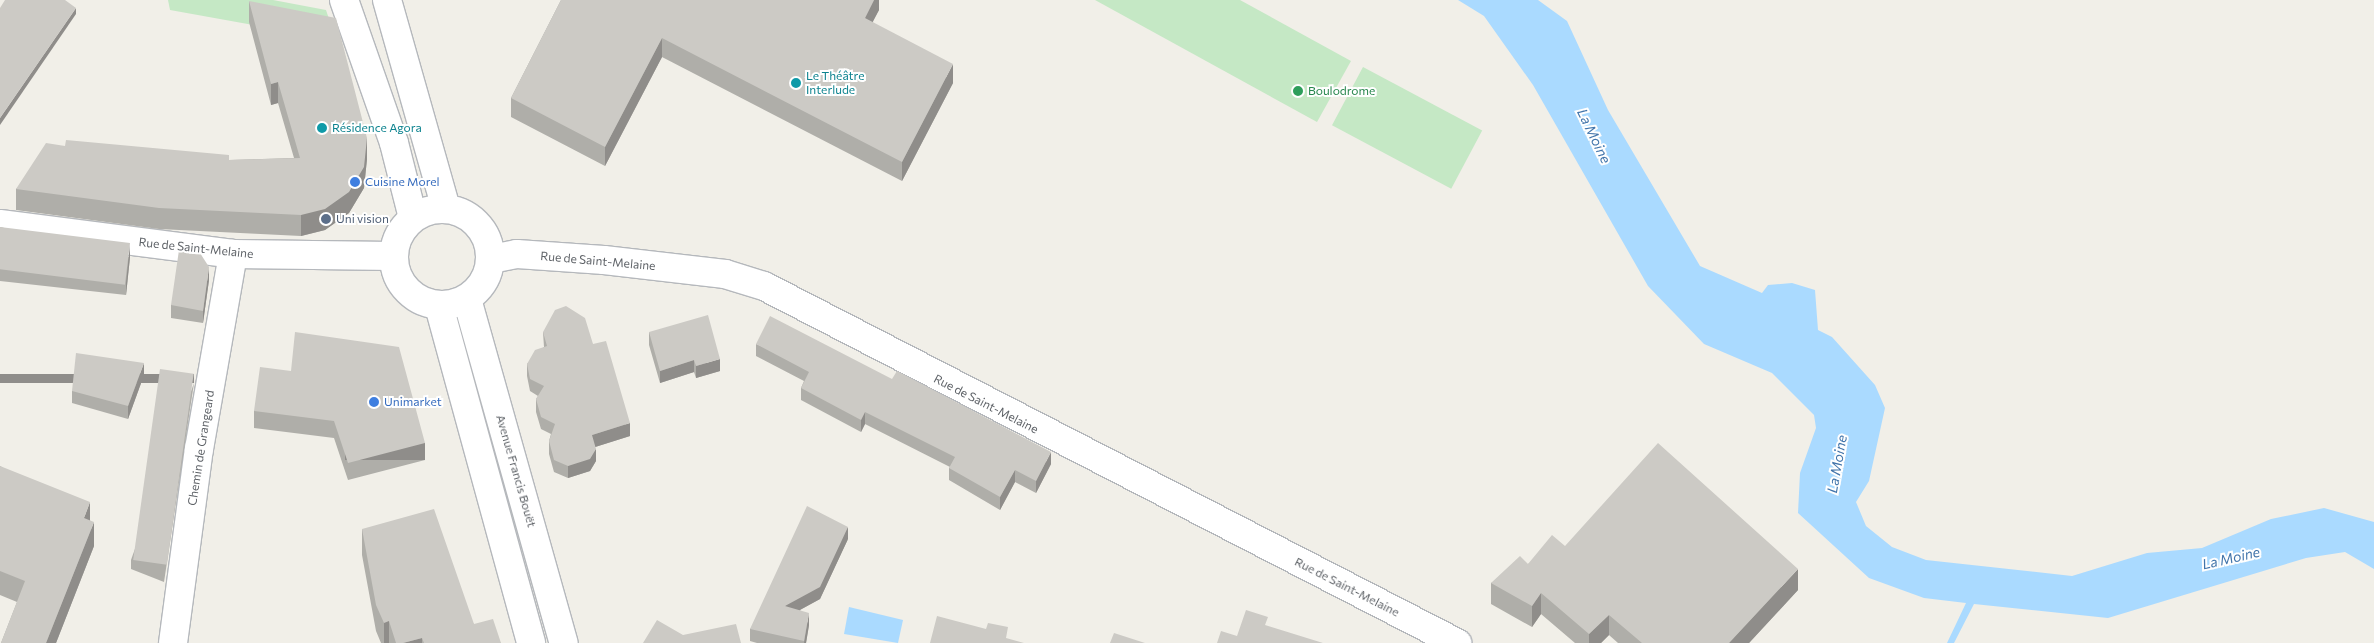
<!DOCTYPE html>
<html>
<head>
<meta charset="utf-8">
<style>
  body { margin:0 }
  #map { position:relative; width:2374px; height:643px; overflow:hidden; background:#f1efe8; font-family:Commissioner,sans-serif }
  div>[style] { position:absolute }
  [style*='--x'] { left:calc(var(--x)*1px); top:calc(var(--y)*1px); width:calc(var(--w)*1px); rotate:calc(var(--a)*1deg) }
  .green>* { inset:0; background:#c5e8c5; transform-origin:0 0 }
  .water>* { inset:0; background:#aadaff }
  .roads { filter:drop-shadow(1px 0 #b5b8bc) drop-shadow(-1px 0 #b5b8bc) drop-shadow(0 1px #b5b8bc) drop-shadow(0 -1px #b5b8bc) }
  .street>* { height:28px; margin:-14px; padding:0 14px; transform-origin:14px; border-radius:14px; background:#fff }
  .secondary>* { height:28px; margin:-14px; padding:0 14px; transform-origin:14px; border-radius:14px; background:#fff }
  .secondary>.ring { margin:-14px; padding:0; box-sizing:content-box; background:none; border:28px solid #fff; border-radius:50% }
  .wall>* { inset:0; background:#afaea9 }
  .shaded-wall>* { inset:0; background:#8f8d8a; transform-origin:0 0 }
  .building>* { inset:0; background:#cccac5; transform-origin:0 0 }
  .dots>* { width:14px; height:14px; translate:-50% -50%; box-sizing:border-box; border:2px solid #fff; border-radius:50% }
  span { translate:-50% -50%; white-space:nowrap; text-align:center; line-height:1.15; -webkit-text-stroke:4px #fff; paint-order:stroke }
  .culture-label { font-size:12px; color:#0d838f }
  .left { translate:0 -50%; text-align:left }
  .leisure-label { font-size:12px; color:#27864d }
  .shop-label { font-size:12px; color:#366cbe }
  .service-label { font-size:12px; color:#4e5e75 }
  .street-label { font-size:12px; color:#5f6368 }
  .water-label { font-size:14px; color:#4174aa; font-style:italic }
</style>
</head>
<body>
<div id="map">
  <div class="green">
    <div style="clip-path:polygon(168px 0,273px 0,326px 10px,336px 40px,170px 10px)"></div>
    <div style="clip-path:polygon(1095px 0,1240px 0,1351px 61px,1317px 122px)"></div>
    <div style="left:1363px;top:67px;width:135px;height:66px;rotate:28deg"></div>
  </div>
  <div class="water">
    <div style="clip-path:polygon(1458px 0,1538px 0,1567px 21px,1608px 110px,1700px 266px,1762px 293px,1768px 285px,1792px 283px,1815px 290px,1818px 330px,1832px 337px,1875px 385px,1885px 408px,1869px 481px,1856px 502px,1866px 526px,1892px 547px,1926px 560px,2072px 576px,2147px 553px,2202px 548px,2271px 519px,2324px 508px,2374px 522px,2374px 569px,2345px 552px,2306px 558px,2108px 618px,1974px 604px,1954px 643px,1947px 643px,1966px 603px,1924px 598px,1869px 578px,1798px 513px,1800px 473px,1816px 428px,1814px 415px,1772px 373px,1704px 344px,1648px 286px,1533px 85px,1484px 16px)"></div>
    <div style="clip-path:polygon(849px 607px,903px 620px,898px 643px,844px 634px)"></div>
  </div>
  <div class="roads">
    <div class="street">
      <div style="--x:0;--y:224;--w:235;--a:7.3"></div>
      <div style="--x:233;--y:254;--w:160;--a:0.7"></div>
      <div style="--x:491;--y:259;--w:26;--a:-11"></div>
      <div style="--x:517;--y:254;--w:87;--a:3.9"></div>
      <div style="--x:604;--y:260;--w:122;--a:6.6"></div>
      <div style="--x:725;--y:274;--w:41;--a:17.1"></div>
      <div style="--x:764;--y:286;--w:780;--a:27.26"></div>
      <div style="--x:173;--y:643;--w:196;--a:-82.4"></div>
      <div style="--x:199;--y:449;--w:198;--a:-80.1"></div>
    </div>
    <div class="secondary">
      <div style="--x:344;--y:0;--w:151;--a:70.7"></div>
      <div style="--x:394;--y:143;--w:77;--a:75.8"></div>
      <div style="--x:387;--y:0;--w:216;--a:74.2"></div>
      <div class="ring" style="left:394px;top:209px;width:68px;height:68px"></div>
      <div style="--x:467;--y:299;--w:357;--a:74.3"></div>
      <div style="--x:439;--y:306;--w:349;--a:74.7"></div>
    </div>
  </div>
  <div class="wall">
    <div style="clip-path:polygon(561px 0,879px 0,879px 10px,872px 22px,953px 83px,902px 181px,662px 57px,605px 166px,511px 117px,511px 98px)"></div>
    <div style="clip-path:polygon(249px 1px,367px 159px,364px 188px,349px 213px,325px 230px,301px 236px,159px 229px,16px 210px,16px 189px,65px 146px,229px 160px,294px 158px,278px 103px,271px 105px,249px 22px)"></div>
    <div style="clip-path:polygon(0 227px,130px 257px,126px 295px,0 281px)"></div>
    <div style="clip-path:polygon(209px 280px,203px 323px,171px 318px,171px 305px)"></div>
    <div style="clip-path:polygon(543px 332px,593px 344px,630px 436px,595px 447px,596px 461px,590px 471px,568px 478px,554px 472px,549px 454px,549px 441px,551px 434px,541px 429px,536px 412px,536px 399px,538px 396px,530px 391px,527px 376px,527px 364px,544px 347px)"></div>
    <div style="clip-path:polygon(649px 332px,720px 371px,696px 378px,694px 372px,660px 383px,649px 345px)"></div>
    <div style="clip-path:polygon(756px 344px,1051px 464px,1036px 493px,1015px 482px,1000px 510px,949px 480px,949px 468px,950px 467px,865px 424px,861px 432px,801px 400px,801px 388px,804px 381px,756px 356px)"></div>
    <div style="clip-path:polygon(291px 371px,425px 460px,348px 480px,334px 438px,254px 428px,254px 411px)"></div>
    <div style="clip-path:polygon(144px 375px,128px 419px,72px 403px,72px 391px)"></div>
    <div style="clip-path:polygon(194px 383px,164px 582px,131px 569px,131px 560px)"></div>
    <div style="clip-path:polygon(0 466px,90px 520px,94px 546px,56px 643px,1px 643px,17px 602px,0 595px)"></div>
    <div style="clip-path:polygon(362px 529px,474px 624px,501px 643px,381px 643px,376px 631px,362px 555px)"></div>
    <div style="clip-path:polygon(848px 539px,820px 599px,800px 610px,809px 625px,806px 643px,757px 643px,750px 641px,750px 629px)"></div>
    <div style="clip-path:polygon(1565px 546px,1798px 590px,1749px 643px,1618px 643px,1609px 635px,1601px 643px,1575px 643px,1541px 614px,1532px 627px,1491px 604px,1491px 583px,1528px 564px)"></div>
  </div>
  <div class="shaded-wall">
    <div style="clip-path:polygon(874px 0,879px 0,879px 10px,865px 37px,865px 18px)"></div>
    <div style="clip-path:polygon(76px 8px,76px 14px,0 125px,0 118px)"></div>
    <div style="clip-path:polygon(662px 38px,662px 57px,605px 166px,605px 147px)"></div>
    <div style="clip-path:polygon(953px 64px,953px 83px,902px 181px,902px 162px)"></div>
    <div style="clip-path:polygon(278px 82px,278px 103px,271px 105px,271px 84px)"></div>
    <div style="clip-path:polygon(367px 138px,367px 159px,364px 188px,349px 213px,325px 230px,301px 236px,301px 215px)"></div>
    <div style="clip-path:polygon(130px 244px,130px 257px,126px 295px,126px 283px)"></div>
    <div style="clip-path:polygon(209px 267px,209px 280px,203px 323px,203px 311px)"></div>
    <div style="clip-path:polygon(720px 359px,720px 371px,696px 378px,696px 366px)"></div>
    <div style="clip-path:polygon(694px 360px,694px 372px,660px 383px,660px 371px)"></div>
    <div style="clip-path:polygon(144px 363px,144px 375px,128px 419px,128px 406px)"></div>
    <div style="left:194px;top:374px;width:9px;height:201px;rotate:90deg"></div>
    <div style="clip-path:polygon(865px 412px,865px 424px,861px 432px,861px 420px)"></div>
    <div style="clip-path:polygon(630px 423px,630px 436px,592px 448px,592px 435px)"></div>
    <div style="left:425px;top:443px;width:17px;height:80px;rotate:90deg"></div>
    <div style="clip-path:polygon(596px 449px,596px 461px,590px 471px,568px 478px,568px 466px)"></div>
    <div style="clip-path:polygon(1051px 452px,1051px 464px,1036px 493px,1036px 481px)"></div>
    <div style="clip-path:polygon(1015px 470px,1015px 482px,1000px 510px,1000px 497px)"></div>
    <div style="clip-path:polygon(90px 502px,90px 526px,84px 518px)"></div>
    <div style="clip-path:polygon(94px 522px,94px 546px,56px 643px,46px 643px)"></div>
    <div style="clip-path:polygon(848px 527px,848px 539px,820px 599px,785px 618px,785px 606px)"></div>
    <div style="clip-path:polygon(1798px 569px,1798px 590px,1749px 643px,1729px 643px)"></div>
    <div style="clip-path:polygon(1541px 593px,1541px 614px,1532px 627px,1532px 606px)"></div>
    <div style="clip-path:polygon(809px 613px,809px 625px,806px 643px,804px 643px)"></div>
    <div style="clip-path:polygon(1609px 615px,1609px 635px,1601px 643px,1589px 643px,1589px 634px)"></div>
    <div style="left:389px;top:621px;width:22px;height:5px;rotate:90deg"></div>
    <div style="clip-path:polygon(422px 638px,422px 643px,403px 643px)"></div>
  </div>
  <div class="building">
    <div style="clip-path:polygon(5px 0,65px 0,76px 8px,0 118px,0 8px)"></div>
    <div style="clip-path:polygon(561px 0,874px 0,865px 18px,953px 64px,902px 162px,662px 38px,605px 147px,511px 98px)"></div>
    <div style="clip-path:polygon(249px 1px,336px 18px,367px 138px,364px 167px,349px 192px,325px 209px,301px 215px,159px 208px,16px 189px,46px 143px,65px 146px,66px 140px,229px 155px,229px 160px,300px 158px,278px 82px,271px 84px)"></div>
    <div style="left:0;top:227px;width:131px;height:42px;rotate:7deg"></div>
    <div style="clip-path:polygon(179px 250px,200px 253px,209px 267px,203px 311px,171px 305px)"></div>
    <div style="clip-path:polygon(566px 306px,585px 318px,593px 344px,606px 341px,630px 423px,592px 435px,596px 449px,590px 459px,568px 466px,554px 460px,549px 441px,555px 424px,541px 417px,536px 399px,544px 386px,530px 379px,527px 364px,535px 350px,547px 346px,543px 332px,555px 310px)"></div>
    <div style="clip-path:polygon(708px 315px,720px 359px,696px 366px,694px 360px,660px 371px,649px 332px)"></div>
    <div style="clip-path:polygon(770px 316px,892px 379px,897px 371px,1051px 452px,1036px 481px,1015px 470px,1000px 497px,949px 468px,955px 457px,865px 412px,861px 420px,801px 388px,809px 372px,756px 344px)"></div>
    <div style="clip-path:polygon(295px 332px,399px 347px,425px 443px,348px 463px,334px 421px,254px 411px,260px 367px,291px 371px)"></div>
    <div style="clip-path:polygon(76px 353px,144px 363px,128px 406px,72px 391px)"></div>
    <div style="left:160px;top:369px;width:34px;height:193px;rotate:8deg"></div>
    <div style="clip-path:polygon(1658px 443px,1798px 569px,1729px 643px,1642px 643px,1609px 615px,1589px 634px,1541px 593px,1532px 606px,1491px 583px,1520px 556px,1528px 564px,1552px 535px,1565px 546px)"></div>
    <div style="clip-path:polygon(0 466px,90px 502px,84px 518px,94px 522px,46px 643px,1px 643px,25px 581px,0 571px)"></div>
    <div style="clip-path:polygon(807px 506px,848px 527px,820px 587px,785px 606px,809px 613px,804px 641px,750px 629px)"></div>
    <div style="clip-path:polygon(434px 509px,474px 624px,493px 619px,501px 643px,424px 643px,422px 638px,403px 643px,396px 643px,389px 621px,384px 623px,376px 605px,362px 529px)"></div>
    <div style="clip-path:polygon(1246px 610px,1268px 617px,1265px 625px,1323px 643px,1217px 643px,1221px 631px,1237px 636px)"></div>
    <div style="clip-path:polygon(937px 616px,986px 629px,988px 623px,1008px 627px,1006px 638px,1024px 643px,930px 643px)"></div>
    <div style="clip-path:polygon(657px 620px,683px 635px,736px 624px,741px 643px,643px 643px)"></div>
    <div style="clip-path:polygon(1114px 633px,1145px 643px,1110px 643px)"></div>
  </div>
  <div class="dots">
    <div style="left:796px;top:83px;background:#0f9aa8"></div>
    <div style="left:1298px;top:91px;background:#2e9e5b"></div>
    <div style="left:322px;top:128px;background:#0f9aa8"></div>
    <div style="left:355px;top:182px;background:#3f7fe0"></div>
    <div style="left:326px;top:219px;background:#5c6f8a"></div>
    <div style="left:374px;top:402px;background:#3f7fe0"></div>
  </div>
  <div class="culture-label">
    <span class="left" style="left:806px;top:83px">Le Théâtre<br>Interlude</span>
    <span class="left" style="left:332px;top:128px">Résidence Agora</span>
  </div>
  <div class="leisure-label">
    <span class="left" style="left:1308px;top:91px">Boulodrome</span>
  </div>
  <div class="shop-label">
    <span class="left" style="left:365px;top:182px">Cuisine Morel</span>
    <span class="left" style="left:384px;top:402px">Unimarket</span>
  </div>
  <div class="service-label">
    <span class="left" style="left:336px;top:219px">Uni vision</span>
  </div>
  <div class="street-label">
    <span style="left:196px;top:248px;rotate:6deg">Rue de Saint-Melaine</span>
    <span style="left:598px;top:261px;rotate:5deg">Rue de Saint-Melaine</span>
    <span style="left:986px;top:404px;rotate:27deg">Rue de Saint-Melaine</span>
    <span style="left:201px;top:448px;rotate:-81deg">Chemin de Grangeard</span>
    <span style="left:516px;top:471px;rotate:74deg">Avenue Francis Bouët</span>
    <span style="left:1347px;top:587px;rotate:27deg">Rue de Saint-Melaine</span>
  </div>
  <div class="water-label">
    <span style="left:1594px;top:136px;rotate:64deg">La Moine</span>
    <span style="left:1837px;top:464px;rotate:-80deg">La Moine</span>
    <span style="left:2231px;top:558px;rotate:-13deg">La Moine</span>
  </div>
</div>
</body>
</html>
